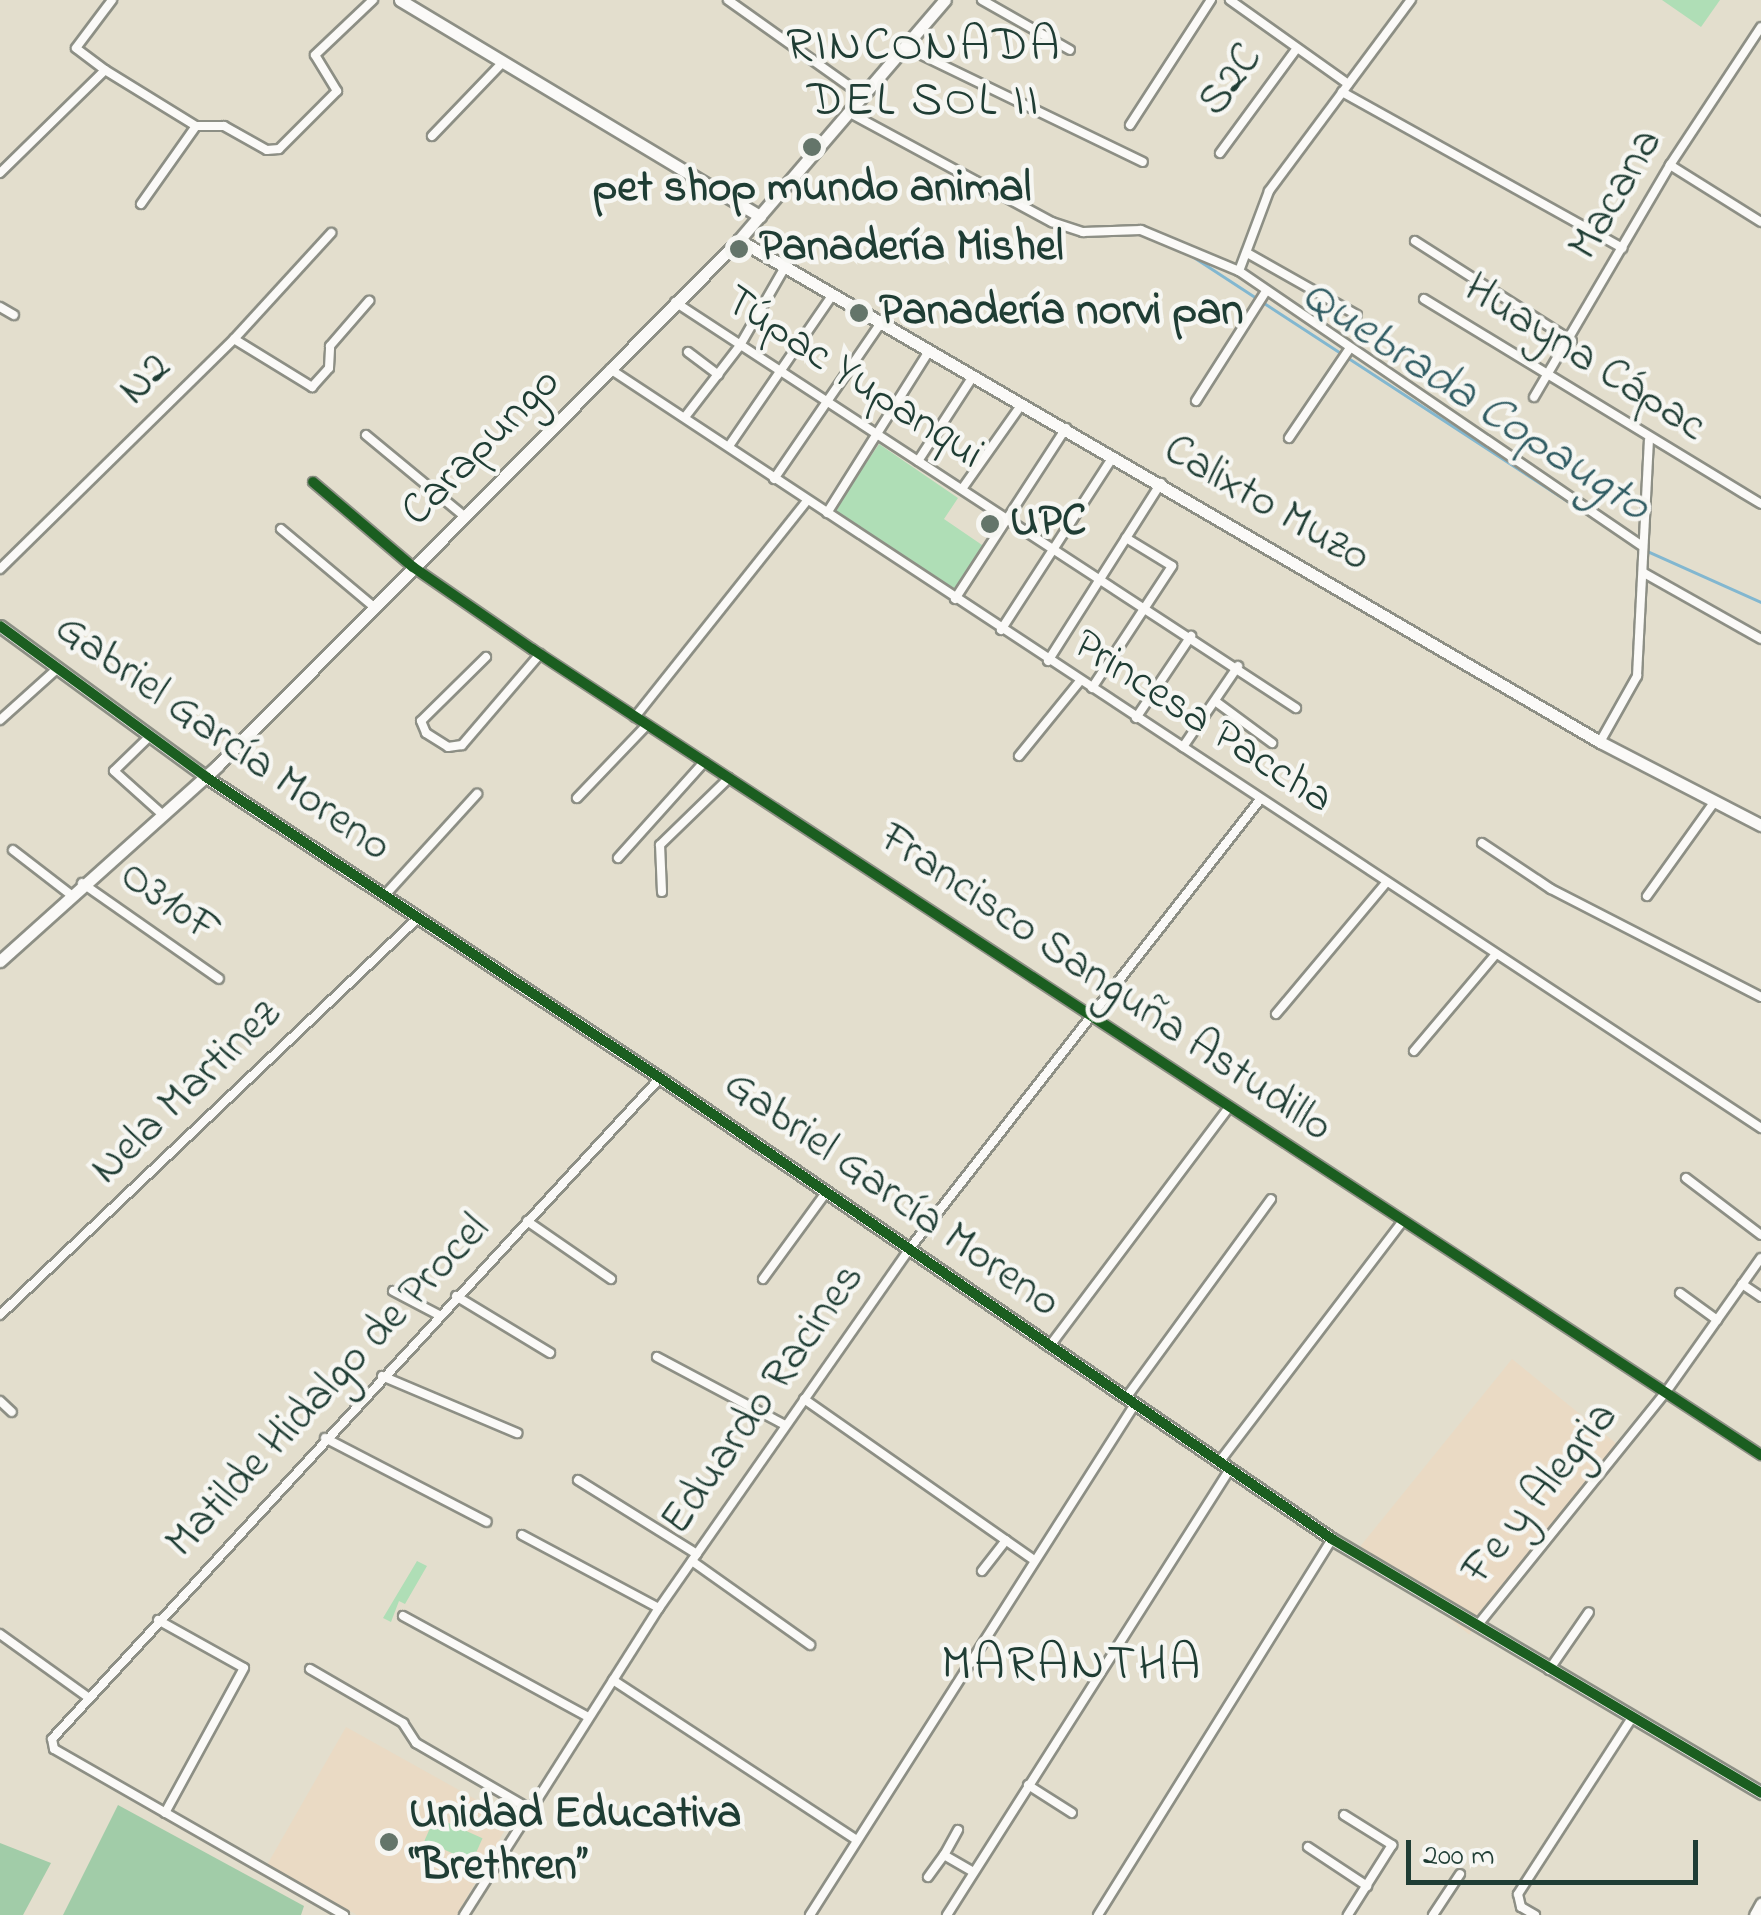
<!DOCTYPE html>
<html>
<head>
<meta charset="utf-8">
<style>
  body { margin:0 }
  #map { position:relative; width:1761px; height:1915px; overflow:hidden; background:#e3decd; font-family:"Indie Flower",sans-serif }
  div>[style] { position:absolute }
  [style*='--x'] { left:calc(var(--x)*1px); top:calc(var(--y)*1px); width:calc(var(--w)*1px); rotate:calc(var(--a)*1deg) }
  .built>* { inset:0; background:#eadac4; transform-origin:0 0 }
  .green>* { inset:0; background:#afdeb6; transform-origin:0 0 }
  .forest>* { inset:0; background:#a1cca8 }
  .stream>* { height:2.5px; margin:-1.25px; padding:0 1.25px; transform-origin:1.25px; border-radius:1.25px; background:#82b7d0 }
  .roads { filter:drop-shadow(2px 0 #8d8f85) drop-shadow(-2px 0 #8d8f85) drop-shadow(0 2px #8d8f85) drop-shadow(0 -2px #8d8f85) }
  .street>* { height:8px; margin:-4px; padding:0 4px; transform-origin:4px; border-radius:4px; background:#fbfaf8 }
  .secondary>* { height:11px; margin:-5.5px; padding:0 5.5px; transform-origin:5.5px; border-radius:5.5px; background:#fbfaf8 }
  .cycleway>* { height:10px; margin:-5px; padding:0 5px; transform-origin:5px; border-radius:5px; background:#1b5e20 }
  .dots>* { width:28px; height:28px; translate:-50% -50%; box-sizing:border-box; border:5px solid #f6f6f2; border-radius:50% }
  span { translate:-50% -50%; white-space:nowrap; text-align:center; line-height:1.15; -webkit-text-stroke:9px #f6f6f2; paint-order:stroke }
  .street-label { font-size:45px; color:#1f3d34 }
  .poi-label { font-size:45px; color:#1f3d34; font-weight:700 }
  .left { translate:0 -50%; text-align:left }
  .neighbourhood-label { font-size:48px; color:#1f3d34; letter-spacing:2.5px }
  .water-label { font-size:48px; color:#305c63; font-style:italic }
  .quarter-label { font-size:50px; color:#1f3d34; letter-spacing:2.5px }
  .scale { position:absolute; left:1406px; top:1840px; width:292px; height:45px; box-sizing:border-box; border:5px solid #1f3d34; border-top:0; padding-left:12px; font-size:30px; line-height:35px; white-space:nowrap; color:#1f3d34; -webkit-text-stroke:8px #f6f6f2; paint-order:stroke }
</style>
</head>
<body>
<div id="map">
  <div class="built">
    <div style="left:1512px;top:1359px;width:140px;height:241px;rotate:39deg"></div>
    <div style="clip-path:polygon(346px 1727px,511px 1819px,457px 1915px,357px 1915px,267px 1865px)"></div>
  </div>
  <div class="green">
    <div style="clip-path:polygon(1662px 0,1720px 0,1701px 27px)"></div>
    <div style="clip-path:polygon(879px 444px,958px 498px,944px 519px,985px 547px,953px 593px,833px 512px)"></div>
    <div style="clip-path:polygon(417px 1561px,427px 1566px,405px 1604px,399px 1601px,391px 1622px,383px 1618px)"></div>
    <div style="left:435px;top:1817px;width:52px;height:26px;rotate:24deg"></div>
  </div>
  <div class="forest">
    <div style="clip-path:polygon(118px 1805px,304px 1906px,301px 1915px,63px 1915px)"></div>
    <div style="clip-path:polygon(0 1843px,51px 1863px,23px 1915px,0 1915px)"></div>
  </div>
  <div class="stream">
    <div style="--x:1186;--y:252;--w:536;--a:33.13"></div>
    <div style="--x:1647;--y:551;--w:125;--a:24.1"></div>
  </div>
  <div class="roads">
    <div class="street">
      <div style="--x:728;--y:0;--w:166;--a:35.4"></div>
      <div style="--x:982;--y:0;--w:101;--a:29.6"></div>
      <div style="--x:1230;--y:0;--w:145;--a:35.4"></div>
      <div style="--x:905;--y:47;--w:264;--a:25.8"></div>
      <div style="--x:105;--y:70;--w:107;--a:31.6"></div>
      <div style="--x:196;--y:126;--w:28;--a:0"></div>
      <div style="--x:224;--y:126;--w:49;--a:29.2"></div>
      <div style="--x:267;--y:150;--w:12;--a:-5"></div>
      <div style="--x:279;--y:149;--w:82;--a:-45"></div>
      <div style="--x:337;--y:91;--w:42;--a:-121.4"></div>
      <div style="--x:315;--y:55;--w:80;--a:-43.5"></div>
      <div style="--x:1342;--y:92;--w:321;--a:29.1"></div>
      <div style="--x:850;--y:113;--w:230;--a:28.4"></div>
      <div style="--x:1052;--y:222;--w:33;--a:18"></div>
      <div style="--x:1083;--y:232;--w:58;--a:-2"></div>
      <div style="--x:1141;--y:230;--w:106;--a:22.7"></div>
      <div style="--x:1239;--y:271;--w:486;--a:34.3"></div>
      <div style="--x:1130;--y:125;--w:149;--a:-57.1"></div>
      <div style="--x:432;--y:136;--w:103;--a:-46.2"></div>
      <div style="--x:1220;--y:153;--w:130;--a:-53.7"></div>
      <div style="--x:1670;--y:165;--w:107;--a:32.1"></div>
      <div style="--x:0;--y:173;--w:147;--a:-44.4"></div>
      <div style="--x:105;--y:70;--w:36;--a:-143"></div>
      <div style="--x:76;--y:48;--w:60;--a:-53.1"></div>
      <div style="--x:141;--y:204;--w:95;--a:-54.8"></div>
      <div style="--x:1415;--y:241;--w:186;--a:32.5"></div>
      <div style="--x:1249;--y:254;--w:124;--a:29.5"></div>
      <div style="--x:1239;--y:271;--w:85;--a:-69.4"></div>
      <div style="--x:1269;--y:191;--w:238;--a:-53.4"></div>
      <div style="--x:1424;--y:299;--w:394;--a:31.3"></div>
      <div style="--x:675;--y:302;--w:742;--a:33.18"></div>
      <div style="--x:0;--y:307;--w:16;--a:30"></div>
      <div style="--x:234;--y:339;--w:92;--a:31.6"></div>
      <div style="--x:312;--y:387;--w:25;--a:-48"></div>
      <div style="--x:329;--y:368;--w:22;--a:-87"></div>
      <div style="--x:330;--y:346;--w:60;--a:-49.1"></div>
      <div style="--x:688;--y:352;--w:38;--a:37"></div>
      <div style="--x:610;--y:369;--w:1379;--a:33.4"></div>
      <div style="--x:1534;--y:397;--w:269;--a:-59.6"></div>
      <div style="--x:1670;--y:165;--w:165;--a:-56.6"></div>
      <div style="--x:1196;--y:401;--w:130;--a:-57.5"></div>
      <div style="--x:685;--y:417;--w:88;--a:-52.4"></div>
      <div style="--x:739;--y:347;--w:92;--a:-60.1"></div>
      <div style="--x:366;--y:435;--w:127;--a:39.6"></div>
      <div style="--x:1289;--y:438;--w:109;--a:-55.9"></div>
      <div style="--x:729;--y:446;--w:184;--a:-55.6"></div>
      <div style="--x:918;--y:461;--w:99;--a:-57"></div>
      <div style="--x:774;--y:479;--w:189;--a:-55.6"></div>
      <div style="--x:313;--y:482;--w:131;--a:40.4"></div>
      <div style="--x:413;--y:567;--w:145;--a:34.6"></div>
      <div style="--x:532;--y:649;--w:1470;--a:33.26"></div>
      <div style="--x:962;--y:489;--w:104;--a:-54.8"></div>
      <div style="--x:827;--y:513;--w:191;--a:-57.8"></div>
      <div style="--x:281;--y:529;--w:121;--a:40"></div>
      <div style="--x:0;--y:569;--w:328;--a:-44.5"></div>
      <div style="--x:234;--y:339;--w:144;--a:-47.5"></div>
      <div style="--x:1644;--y:573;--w:134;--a:29.4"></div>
      <div style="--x:955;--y:599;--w:204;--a:-57"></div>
      <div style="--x:1001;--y:630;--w:206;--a:-57.1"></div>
      <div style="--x:486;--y:657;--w:91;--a:135.4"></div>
      <div style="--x:421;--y:721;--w:13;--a:67"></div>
      <div style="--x:426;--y:733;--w:26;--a:32"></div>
      <div style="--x:448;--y:747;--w:14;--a:-8"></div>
      <div style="--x:462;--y:745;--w:120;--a:-49.4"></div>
      <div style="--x:1048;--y:661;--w:211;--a:-57.6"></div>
      <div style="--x:1092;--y:688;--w:146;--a:-56.7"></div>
      <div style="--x:1172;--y:566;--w:54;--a:-148.7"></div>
      <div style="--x:1215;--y:701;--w:71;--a:36.4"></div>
      <div style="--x:635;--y:717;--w:276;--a:-51.5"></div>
      <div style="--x:1136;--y:718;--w:99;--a:-56.1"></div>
      <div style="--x:0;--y:720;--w:78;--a:-41.9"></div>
      <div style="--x:150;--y:736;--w:50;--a:135.8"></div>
      <div style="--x:114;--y:771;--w:64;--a:41.9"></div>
      <div style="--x:1600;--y:742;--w:76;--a:-60.7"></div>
      <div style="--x:1637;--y:676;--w:236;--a:-87.1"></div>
      <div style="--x:1183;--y:747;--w:98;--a:-55.8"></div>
      <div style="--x:1019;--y:756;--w:97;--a:-50.9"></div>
      <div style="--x:577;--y:798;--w:101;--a:-46.2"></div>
      <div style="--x:1482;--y:843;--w:83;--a:33.7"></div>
      <div style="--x:1551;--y:889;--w:236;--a:27.2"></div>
      <div style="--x:13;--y:850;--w:72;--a:37.7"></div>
      <div style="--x:618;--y:858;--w:129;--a:-48.1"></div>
      <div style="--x:82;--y:883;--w:167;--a:35"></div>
      <div style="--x:662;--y:892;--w:47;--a:-92.4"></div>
      <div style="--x:660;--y:845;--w:96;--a:-44.2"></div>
      <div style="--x:385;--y:895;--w:137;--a:-47.7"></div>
      <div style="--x:1647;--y:896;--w:117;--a:-54.4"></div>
      <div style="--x:1276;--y:1014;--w:171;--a:-50"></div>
      <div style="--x:1414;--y:1051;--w:126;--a:-49.8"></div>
      <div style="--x:1686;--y:1178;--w:94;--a:37.2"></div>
      <div style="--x:527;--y:1221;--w:102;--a:34.6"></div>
      <div style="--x:763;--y:1279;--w:105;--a:-53.9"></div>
      <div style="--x:1742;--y:1284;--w:23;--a:34"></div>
      <div style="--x:393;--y:1291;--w:52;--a:27.6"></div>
      <div style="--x:1680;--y:1293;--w:46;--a:36.1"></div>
      <div style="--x:456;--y:1296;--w:110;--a:31.2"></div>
      <div style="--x:0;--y:1315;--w:578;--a:-43.53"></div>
      <div style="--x:1049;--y:1347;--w:300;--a:-53.1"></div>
      <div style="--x:657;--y:1357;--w:145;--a:28"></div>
      <div style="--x:382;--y:1376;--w:147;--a:22.9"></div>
      <div style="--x:1126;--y:1398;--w:246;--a:-53.9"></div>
      <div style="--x:804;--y:1399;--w:277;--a:35"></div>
      <div style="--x:0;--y:1401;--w:16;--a:43"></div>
      <div style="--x:325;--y:1438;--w:182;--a:27.4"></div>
      <div style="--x:1220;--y:1461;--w:300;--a:-52.7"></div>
      <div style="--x:578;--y:1480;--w:140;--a:31.9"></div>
      <div style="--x:522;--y:1535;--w:155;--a:28.1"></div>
      <div style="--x:692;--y:1561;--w:145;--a:35.4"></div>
      <div style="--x:982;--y:1571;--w:39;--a:-52"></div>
      <div style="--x:403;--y:1616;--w:211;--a:28.6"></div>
      <div style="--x:158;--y:1620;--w:98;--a:29.2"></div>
      <div style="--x:244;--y:1668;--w:165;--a:118.6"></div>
      <div style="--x:1477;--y:1626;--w:301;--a:-51.1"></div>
      <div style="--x:1666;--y:1392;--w:164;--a:-54.7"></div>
      <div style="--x:0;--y:1634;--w:110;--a:35.7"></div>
      <div style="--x:310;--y:1669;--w:108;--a:30.1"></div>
      <div style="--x:403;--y:1723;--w:24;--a:57"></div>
      <div style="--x:416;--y:1743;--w:129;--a:30.1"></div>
      <div style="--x:1549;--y:1670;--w:70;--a:-55.4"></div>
      <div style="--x:613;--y:1680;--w:290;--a:33.3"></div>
      <div style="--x:1028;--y:1785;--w:52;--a:32.5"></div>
      <div style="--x:1344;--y:1815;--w:57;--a:32"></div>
      <div style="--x:1392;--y:1845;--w:83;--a:122.2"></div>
      <div style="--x:958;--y:1830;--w:29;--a:119"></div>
      <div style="--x:944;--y:1855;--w:34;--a:30"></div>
      <div style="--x:1308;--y:1847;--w:71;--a:33.5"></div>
      <div style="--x:928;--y:1877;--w:27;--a:-54"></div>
      <div style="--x:344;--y:1915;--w:334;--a:-150.2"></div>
      <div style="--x:54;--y:1749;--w:10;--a:-101"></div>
      <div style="--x:52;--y:1739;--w:898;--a:-47.39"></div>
      <div style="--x:464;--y:1915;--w:364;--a:-57.6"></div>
      <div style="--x:659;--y:1608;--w:434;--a:-55.1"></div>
      <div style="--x:907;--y:1252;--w:572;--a:-52.03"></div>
      <div style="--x:810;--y:1915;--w:606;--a:-57.54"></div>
      <div style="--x:947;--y:1915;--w:528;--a:-57.6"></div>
      <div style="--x:1098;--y:1915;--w:443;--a:-58.1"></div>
      <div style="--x:1433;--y:1915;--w:49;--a:-56.6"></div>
      <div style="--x:1535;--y:1915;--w:16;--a:-150"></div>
      <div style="--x:1521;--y:1907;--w:13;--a:-103"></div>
      <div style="--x:1518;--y:1894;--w:208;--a:-57.1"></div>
    </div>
    <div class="secondary">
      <div style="--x:400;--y:0;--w:420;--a:31"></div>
      <div style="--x:739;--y:240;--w:997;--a:30.24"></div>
      <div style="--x:1600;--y:742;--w:181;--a:27.3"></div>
      <div style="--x:0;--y:626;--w:255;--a:36.2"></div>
      <div style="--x:206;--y:777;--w:545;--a:33.54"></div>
      <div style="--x:660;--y:1078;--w:815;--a:34.45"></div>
      <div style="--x:1332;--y:1539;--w:499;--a:30.6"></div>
      <div style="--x:0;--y:961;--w:292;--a:-41.9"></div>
      <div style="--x:217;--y:766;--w:741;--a:-45.22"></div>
      <div style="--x:739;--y:240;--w:316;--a:-49.4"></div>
      <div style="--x:1755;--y:1915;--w:13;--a:-61"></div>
    </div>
  </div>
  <div class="cycleway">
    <div style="--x:313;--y:482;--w:131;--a:40.4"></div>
    <div style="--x:413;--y:567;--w:145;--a:34.6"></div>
    <div style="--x:532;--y:649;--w:1470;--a:33.26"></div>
    <div style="--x:0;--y:626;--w:255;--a:36.2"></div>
    <div style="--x:206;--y:777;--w:545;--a:33.54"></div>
    <div style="--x:660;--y:1078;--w:815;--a:34.45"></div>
    <div style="--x:1332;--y:1539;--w:499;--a:30.6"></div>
  </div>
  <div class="dots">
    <div style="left:812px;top:147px;background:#64756a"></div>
    <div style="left:739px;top:249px;background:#64756a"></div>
    <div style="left:859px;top:313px;background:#64756a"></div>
    <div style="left:990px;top:524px;background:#64756a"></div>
    <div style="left:389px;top:1842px;background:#64756a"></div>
  </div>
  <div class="street-label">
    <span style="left:1232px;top:81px;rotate:-54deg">S2C</span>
    <span style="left:1617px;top:195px;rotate:-60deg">Macana</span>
    <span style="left:1584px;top:359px;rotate:32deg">Huayna Cápac</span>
    <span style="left:853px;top:379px;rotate:33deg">Túpac Yupanqui</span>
    <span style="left:146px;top:380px;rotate:-45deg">N2</span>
    <span style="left:482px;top:448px;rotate:-45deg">Carapungo</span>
    <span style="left:1266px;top:505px;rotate:30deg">Calixto Muzo</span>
    <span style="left:1202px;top:723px;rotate:33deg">Princesa Paccha</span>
    <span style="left:222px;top:739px;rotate:35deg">Gabriel García Moreno</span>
    <span style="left:169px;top:904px;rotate:35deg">O310F</span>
    <span style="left:1105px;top:984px;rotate:34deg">Francisco Sanguña Astudillo</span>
    <span style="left:187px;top:1093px;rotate:-44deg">Nela Martinez</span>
    <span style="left:891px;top:1195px;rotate:35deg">Gabriel García Moreno</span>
    <span style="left:329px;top:1387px;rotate:-47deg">Matilde Hidalgo de Procel</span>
    <span style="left:764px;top:1400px;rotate:-55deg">Eduardo Racines</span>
    <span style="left:1541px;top:1494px;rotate:-51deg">Fe y Alegria</span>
  </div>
  <div class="poi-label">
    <span style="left:812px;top:190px">pet shop mundo animal</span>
    <span class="left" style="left:759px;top:249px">Panadería Mishel</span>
    <span class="left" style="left:879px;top:313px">Panadería norvi pan</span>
    <span class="left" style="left:1010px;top:524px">UPC</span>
    <span class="left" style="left:409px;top:1842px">Unidad Educativa<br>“Brethren”</span>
  </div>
  <div class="neighbourhood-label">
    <span style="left:924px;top:75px">RINCONADA<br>DEL SOL II</span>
  </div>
  <div class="water-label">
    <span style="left:1475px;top:402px;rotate:33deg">Quebrada Copaugto</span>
  </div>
  <div class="quarter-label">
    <span style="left:1072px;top:1666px">MARANTHA</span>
  </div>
  <div class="scale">200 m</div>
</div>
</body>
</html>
